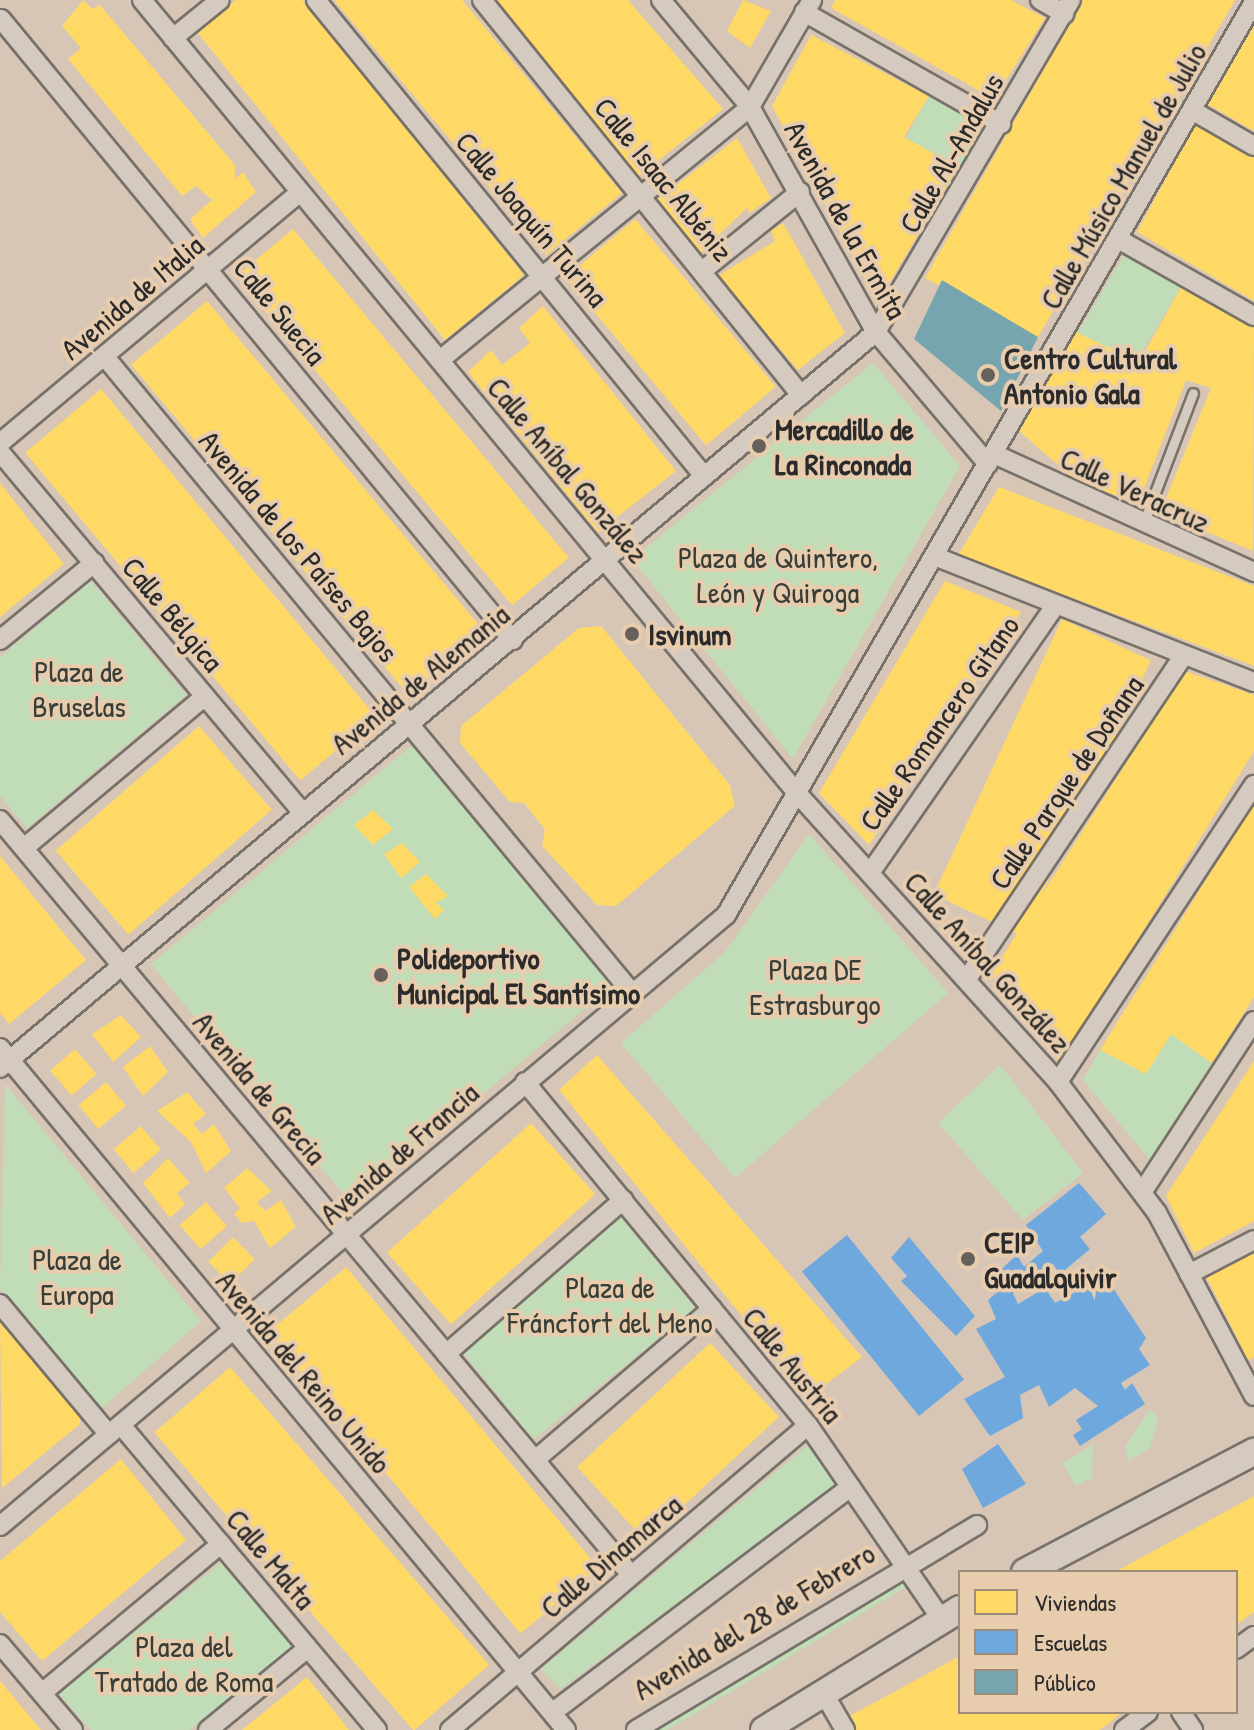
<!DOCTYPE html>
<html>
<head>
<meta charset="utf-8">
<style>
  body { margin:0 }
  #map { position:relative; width:1254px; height:1730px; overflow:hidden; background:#d7c6b6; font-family:"Patrick Hand",sans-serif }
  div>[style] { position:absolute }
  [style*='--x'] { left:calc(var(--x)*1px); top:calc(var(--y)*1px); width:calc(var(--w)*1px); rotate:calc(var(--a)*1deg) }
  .green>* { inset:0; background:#c1ddb7; transform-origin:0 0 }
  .homes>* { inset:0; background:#ffd966; transform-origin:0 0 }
  .schools>* { inset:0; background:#6fa8dc; transform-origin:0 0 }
  .public>* { inset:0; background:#76a5af }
  .roads { filter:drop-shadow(2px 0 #78716a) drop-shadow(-2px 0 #78716a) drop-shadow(0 2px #78716a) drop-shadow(0 -2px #78716a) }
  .lane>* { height:9px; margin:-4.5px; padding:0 4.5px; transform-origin:4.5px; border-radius:4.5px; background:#d4cabf }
  .street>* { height:18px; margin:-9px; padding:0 9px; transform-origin:9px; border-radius:9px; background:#d4cabf }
  .secondary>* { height:26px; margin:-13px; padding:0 13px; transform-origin:13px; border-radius:13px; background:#d4cabf }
  .dots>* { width:22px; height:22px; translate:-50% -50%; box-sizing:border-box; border:4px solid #e7ccae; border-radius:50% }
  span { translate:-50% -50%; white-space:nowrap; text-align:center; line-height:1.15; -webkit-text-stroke:8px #e7ccae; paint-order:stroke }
  .street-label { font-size:30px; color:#2b2b2b }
  .poi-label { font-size:30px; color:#2b2b2b; font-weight:700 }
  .left { translate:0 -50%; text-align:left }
  .park-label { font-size:30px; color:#383f39 }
  .legend { position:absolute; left:958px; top:1570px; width:280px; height:144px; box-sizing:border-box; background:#e7ccae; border:2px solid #9c8c7a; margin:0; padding:10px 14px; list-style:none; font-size:24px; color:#2b2b2b }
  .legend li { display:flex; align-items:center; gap:16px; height:40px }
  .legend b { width:40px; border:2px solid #9c8c7a }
</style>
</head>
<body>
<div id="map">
  <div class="green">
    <div style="left:929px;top:96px;width:63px;height:48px;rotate:29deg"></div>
    <div style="left:1128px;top:249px;width:65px;height:98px;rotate:31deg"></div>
    <div style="clip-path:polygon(873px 363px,960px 466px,793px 759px,632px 559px)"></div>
    <div style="clip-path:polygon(91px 581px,186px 695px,27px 828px,0 796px,0 657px)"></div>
    <div style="left:412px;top:745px;width:313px;height:341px;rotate:50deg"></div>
    <div style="clip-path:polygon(809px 834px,948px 993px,735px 1178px,621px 1043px,725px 952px)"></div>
    <div style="clip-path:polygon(1171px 1034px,1212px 1063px,1150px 1160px,1083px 1080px,1100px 1050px)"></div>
    <div style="clip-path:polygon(1000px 1065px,1083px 1173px,1023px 1220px,938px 1123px)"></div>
    <div style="clip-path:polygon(5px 1084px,201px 1321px,101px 1409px,0 1289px)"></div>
    <div style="left:621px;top:1217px;width:118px;height:208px;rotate:51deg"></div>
    <div style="clip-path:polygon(1150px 1409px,1158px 1419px,1150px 1448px,1128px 1461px,1125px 1447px)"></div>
    <div style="clip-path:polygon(808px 1445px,836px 1487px,560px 1689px,541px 1669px)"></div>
    <div style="clip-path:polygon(1093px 1445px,1092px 1478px,1076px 1486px,1062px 1463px)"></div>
    <div style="clip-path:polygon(221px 1563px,292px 1646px,190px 1730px,91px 1730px,58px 1693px)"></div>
    <div style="clip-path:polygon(900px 1574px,909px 1585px,667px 1730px,645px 1730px)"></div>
  </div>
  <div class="homes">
    <div style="clip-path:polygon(83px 0,93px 9px,100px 5px,235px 165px,235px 179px,243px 172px,256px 192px,203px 238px,190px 219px,212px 200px,196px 186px,182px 196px,68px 59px,81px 48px,62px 26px)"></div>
    <div style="clip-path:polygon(236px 0,302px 0,524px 275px,445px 340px,197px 32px)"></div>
    <div style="clip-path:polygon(334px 0,462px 0,622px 193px,546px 255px)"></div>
    <div style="clip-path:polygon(495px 0,628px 0,723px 109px,639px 176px)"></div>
    <div style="clip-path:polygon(743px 0,771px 11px,750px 48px,727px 31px)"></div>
    <div style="clip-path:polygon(835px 0,1011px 0,1045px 18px,994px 99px,831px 8px)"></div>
    <div style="clip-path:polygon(1083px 0,1235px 0,1038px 337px,925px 278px)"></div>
    <div style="clip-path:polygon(1254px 26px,1254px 131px,1207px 104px)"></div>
    <div style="clip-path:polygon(811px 35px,929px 96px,904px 137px,958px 167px,878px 302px,772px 106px)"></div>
    <div style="clip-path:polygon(1198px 119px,1254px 152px,1254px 301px,1137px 232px)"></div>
    <div style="clip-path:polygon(737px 138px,771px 198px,750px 213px,747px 208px,698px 255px,656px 201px)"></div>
    <div style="left:635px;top:219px;width:219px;height:91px;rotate:50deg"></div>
    <div style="clip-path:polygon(783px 223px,845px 333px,798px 370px,718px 276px,775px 241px,771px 231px)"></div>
    <div style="left:293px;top:229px;width:429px;height:74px;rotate:50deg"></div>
    <div style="clip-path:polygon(1184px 282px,1254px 323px,1253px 551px,1160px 513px,1211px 388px,1186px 380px,1138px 504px,1074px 479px,1019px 431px,1076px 332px,1139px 362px)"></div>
    <div style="left:207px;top:301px;width:431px;height:99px;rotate:50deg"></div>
    <div style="clip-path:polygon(543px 306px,676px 471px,598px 532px,468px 372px,491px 350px,502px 365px,530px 343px,519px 328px)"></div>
    <div style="left:101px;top:389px;width:428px;height:99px;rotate:50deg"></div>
    <div style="clip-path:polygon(0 483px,64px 564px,0 617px)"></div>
    <div style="clip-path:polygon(999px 487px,1254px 586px,1254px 666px,958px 555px)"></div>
    <div style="clip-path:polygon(945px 581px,1021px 612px,869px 845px,819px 793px)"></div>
    <div style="left:1062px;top:619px;width:98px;height:304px;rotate:25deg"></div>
    <div style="clip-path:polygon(601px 626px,730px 785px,735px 806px,616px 906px,597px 905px,542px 846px,545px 830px,524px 803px,510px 802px,460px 743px,461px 726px,579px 628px)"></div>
    <div style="clip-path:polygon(1185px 671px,1254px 695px,1254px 751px,1061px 1064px,991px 974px)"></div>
    <div style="left:199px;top:726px;width:111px;height:190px;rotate:49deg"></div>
    <div style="clip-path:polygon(1254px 803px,1254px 997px,1212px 1063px,1171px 1034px,1146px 1074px,1100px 1050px)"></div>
    <div style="clip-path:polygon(373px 810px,393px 829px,373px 845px,354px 825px)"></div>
    <div style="clip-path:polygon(402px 843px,420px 862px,401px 878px,384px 854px)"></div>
    <div style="clip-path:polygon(0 856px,86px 960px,9px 1024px,0 1013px)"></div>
    <div style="clip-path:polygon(426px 874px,448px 896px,436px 903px,444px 910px,435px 919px,409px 887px)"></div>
    <div style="clip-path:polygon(121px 1015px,141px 1037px,113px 1062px,92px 1034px)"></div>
    <div style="clip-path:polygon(150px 1046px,168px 1072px,143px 1096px,123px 1067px)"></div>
    <div style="left:75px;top:1049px;width:33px;height:33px;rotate:49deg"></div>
    <div style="clip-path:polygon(597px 1055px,862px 1357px,808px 1398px,559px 1090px)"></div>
    <div style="clip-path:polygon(1254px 1061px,1254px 1221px,1194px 1253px,1166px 1196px)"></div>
    <div style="left:106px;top:1082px;width:31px;height:36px;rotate:50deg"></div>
    <div style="clip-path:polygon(187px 1092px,206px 1114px,193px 1124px,202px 1134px,214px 1124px,231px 1151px,206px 1173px,191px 1142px,157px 1111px)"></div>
    <div style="left:531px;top:1123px;width:96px;height:194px;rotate:48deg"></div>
    <div style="left:141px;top:1126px;width:31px;height:36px;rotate:50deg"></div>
    <div style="clip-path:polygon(168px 1158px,190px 1183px,177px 1193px,185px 1204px,170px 1218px,143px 1183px)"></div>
    <div style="clip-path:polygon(247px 1168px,272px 1191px,257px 1202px,265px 1211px,281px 1200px,296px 1227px,270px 1248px,254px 1221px,242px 1223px,234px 1214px,240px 1208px,224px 1188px)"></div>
    <div style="left:206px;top:1202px;width:32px;height:35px;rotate:49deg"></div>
    <div style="left:233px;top:1237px;width:31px;height:35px;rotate:45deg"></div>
    <div style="clip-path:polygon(1254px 1249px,1254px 1357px,1248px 1360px,1206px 1276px)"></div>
    <div style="left:346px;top:1267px;width:393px;height:102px;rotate:50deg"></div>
    <div style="clip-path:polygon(0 1314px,80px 1408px,80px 1424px,2px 1488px)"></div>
    <div style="left:710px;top:1343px;width:101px;height:182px;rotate:47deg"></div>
    <div style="left:230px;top:1367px;width:395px;height:100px;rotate:49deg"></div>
    <div style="clip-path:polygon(121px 1459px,186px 1540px,42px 1661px,0 1612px,0 1561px)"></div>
    <div style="clip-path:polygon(1254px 1496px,1254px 1612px,1236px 1625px,1236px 1572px,1115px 1572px)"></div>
    <div style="clip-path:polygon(960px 1656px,960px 1712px,1123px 1712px,1100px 1730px,853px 1730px,846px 1718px)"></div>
    <div style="clip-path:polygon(307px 1677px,349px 1730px,242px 1730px)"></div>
    <div style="clip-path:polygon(0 1681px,41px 1730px,0 1730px)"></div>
  </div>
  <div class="schools">
    <div style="clip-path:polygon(1079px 1183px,1106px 1214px,1080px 1237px,1090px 1249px,1060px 1274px,1053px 1264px,1013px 1293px,1018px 1304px,1045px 1288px,1055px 1303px,1105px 1276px,1146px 1338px,1139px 1349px,1150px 1365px,1121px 1383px,1125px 1390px,1132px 1383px,1145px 1404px,1080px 1446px,1073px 1435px,1082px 1429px,1076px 1420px,1098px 1406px,1075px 1388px,1049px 1407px,1039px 1385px,1020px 1395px,1023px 1418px,990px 1436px,964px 1399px,1005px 1377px,976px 1329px,996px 1319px,988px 1300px,1007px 1284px,996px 1274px,1017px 1255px,1024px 1267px,1043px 1251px,1026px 1225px)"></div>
    <div style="left:847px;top:1235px;width:186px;height:58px;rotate:51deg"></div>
    <div style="clip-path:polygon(909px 1237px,975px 1316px,956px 1336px,901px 1281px,907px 1276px,891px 1258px)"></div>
    <div style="clip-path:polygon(998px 1444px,1026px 1484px,983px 1508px,962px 1469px)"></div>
  </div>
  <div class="public">
    <div style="clip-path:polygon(942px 280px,1038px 337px,1001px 411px,914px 339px)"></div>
  </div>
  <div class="roads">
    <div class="lane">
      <div style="--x:1143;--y:524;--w:140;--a:-69.1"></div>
    </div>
    <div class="street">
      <div style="--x:142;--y:0;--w:1027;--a:50.45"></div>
      <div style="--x:796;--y:792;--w:391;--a:47.9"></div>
      <div style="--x:1058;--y:1082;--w:164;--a:52.9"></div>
      <div style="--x:1157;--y:1213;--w:207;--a:62.1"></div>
      <div style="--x:316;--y:0;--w:614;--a:50.82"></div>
      <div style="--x:482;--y:0;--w:508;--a:51.08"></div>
      <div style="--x:661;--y:0;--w:139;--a:50.2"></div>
      <div style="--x:750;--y:107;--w:258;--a:60.8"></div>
      <div style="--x:876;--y:332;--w:173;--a:49.7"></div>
      <div style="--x:1040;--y:0;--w:28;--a:30"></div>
      <div style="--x:804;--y:12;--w:227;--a:29.6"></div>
      <div style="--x:1;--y:19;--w:805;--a:50.5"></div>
      <div style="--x:173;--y:38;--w:60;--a:-39"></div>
      <div style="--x:1195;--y:112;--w:68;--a:30"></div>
      <div style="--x:1120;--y:240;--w:154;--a:29.6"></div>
      <div style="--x:702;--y:271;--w:126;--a:-38.9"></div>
      <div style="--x:105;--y:357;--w:827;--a:50.35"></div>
      <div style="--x:440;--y:360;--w:400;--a:-39.2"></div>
      <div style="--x:750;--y:107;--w:124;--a:-59.9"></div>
      <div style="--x:0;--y:443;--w:390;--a:-39.9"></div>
      <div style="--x:0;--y:452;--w:470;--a:50"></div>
      <div style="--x:994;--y:454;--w:286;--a:24.4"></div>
      <div style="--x:934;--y:556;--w:344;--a:21.5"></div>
      <div style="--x:0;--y:640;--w:122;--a:-39.3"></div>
      <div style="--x:0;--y:820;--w:984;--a:50.11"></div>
      <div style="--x:24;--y:848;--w:236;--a:-40"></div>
      <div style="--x:870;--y:873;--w:325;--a:-55.3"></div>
      <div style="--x:967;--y:979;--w:390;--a:-56.2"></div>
      <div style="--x:0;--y:1048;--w:886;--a:50.31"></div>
      <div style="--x:0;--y:1068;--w:1144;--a:-40.04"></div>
      <div style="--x:876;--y:332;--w:385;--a:-59.6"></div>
      <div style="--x:525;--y:1082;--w:445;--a:50.5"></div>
      <div style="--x:808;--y:1425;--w:237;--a:55.5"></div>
      <div style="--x:1058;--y:1082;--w:356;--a:-56.6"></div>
      <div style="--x:1143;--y:1191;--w:203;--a:-56.9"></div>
      <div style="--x:1189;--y:1274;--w:73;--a:-27.6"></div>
      <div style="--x:0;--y:1304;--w:170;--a:50.2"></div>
      <div style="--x:446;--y:1354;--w:235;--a:-41"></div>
      <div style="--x:121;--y:1425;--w:398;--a:50"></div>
      <div style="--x:535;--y:1460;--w:233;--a:-40.5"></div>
      <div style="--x:0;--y:1526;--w:949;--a:-40.08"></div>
      <div style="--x:726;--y:915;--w:1055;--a:-59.96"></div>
      <div style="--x:0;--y:1644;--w:113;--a:49.7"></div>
      <div style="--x:1236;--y:1649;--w:22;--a:-36"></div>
      <div style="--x:823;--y:1692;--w:44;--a:59.9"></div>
      <div style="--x:42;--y:1693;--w:233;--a:-39.8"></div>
      <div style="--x:553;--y:1712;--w:373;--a:-37.1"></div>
      <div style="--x:1181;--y:1712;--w:22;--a:56"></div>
      <div style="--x:208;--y:1730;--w:129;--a:-39.4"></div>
      <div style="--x:450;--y:1730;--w:470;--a:-40.4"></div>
      <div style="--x:636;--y:1730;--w:398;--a:-31"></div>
      <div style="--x:1124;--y:1730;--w:30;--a:-37"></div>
    </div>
    <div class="secondary">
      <div style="--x:1025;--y:1572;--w:259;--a:-27.7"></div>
      <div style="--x:764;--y:1730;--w:230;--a:-31.7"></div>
    </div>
  </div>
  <div class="dots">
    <div style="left:988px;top:375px;background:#67615c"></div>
    <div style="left:759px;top:446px;background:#67615c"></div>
    <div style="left:632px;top:634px;background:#67615c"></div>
    <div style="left:381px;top:975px;background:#67615c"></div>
    <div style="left:968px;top:1259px;background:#67615c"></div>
  </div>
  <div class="street-label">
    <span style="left:951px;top:153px;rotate:-60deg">Calle Al-Andalus</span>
    <span style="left:1123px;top:176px;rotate:-60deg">Calle Músico Manuel de Julio</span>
    <span style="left:664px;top:179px;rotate:51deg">Calle Isaac Albéniz</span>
    <span style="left:532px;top:219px;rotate:50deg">Calle Joaquín Turina</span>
    <span style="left:846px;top:220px;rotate:61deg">Avenida de la Ermita</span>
    <span style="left:132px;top:297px;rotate:-40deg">Avenida de Italia</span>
    <span style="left:280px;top:311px;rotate:51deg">Calle Suecia</span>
    <span style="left:568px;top:470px;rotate:50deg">Calle Aníbal González</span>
    <span style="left:1135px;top:490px;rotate:25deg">Calle Veracruz</span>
    <span style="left:299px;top:546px;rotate:50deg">Avenida de los Países Bajos</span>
    <span style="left:173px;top:614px;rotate:50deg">Calle Bélgica</span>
    <span style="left:420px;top:679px;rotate:-39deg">Avenida de Alemania</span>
    <span style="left:939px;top:723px;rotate:-55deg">Calle Romancero Gitano</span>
    <span style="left:1066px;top:782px;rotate:-56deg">Calle Parque de Doñana</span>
    <span style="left:988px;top:962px;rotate:48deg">Calle Aníbal González</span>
    <span style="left:260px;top:1088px;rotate:50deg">Avenida de Grecia</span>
    <span style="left:399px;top:1153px;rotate:-41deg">Avenida de Francia</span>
    <span style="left:793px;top:1365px;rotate:51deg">Calle Austria</span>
    <span style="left:304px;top:1372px;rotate:50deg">Avenida del Reino Unido</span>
    <span style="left:611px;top:1556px;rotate:-40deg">Calle Dinamarca</span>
    <span style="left:271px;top:1559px;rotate:50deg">Calle Malta</span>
    <span style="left:754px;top:1621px;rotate:-31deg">Avenida del 28 de Febrero</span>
  </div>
  <div class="poi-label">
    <span class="left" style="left:1004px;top:375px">Centro Cultural<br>Antonio Gala</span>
    <span class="left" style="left:775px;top:446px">Mercadillo de<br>La Rinconada</span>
    <span class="left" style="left:648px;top:634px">Isvinum</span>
    <span class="left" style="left:397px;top:975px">Polideportivo<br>Municipal El Santísimo</span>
    <span class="left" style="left:984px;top:1259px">CEIP<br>Guadalquivir</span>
  </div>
  <div class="park-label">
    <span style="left:778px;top:574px">Plaza de Quintero,<br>León y Quiroga</span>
    <span style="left:79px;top:688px">Plaza de<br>Bruselas</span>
    <span style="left:815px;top:986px">Plaza DE<br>Estrasburgo</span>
    <span style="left:77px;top:1276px">Plaza de<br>Europa</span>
    <span style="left:610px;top:1304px">Plaza de<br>Fráncfort del Meno</span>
    <span style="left:184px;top:1663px">Plaza del<br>Tratado de Roma</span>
  </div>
  <ul class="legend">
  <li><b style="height:22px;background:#ffd966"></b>Viviendas</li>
  <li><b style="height:22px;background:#6fa8dc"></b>Escuelas</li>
  <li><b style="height:22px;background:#76a5af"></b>Público</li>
  </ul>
</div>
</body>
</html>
